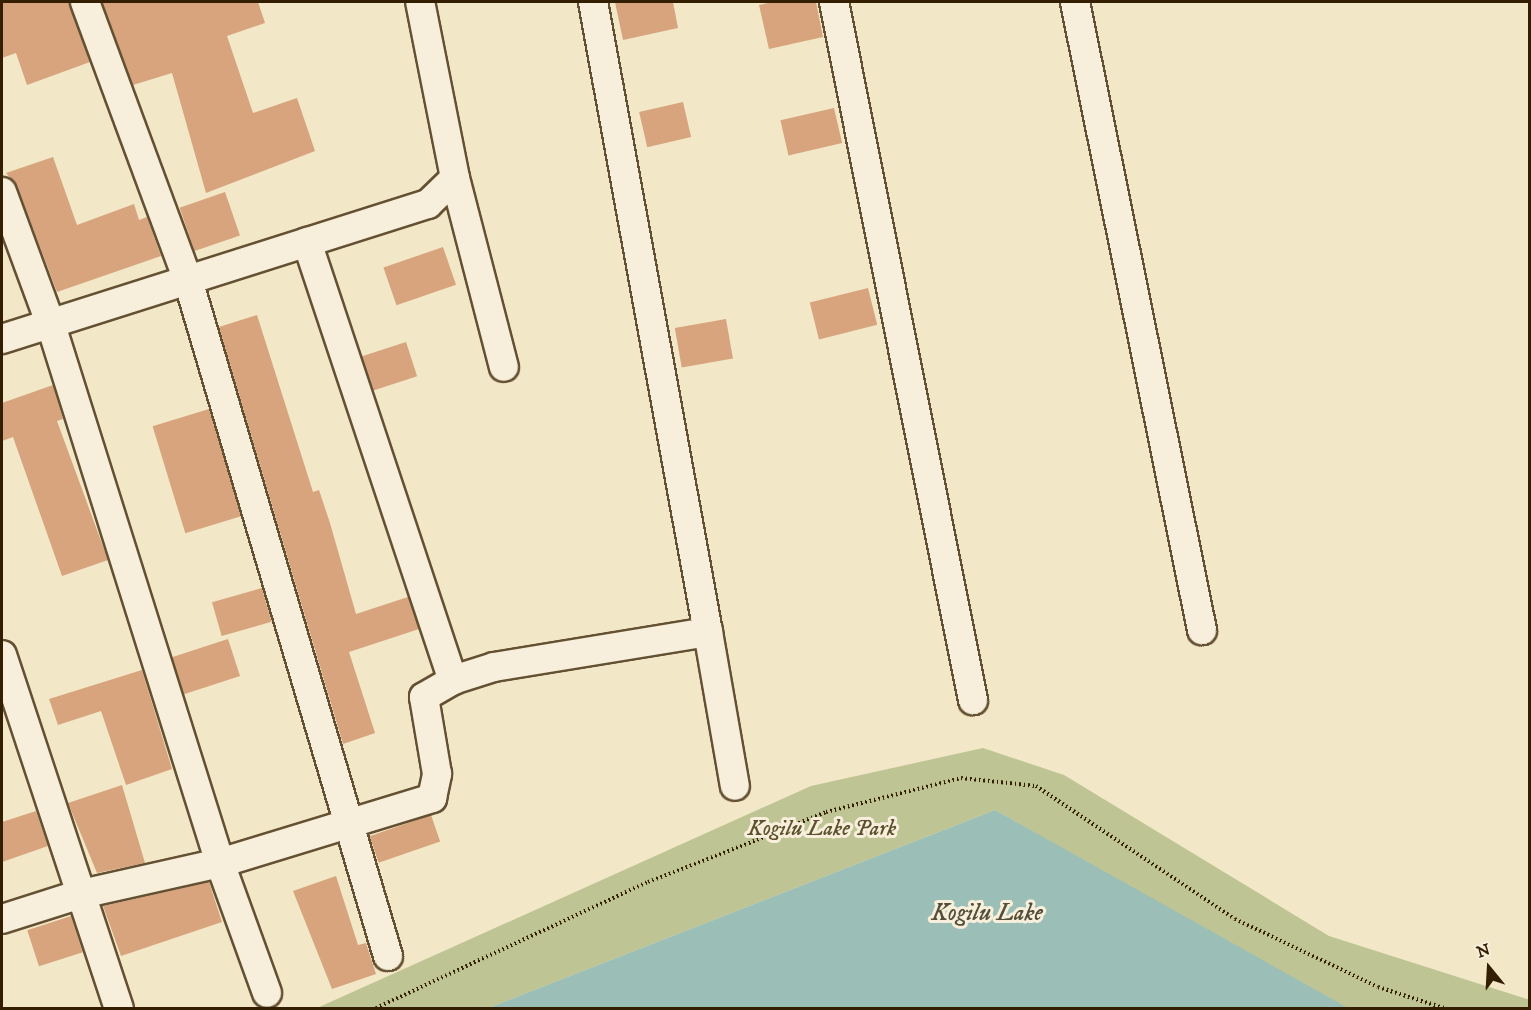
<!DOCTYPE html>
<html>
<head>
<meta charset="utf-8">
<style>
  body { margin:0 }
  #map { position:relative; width:1531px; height:1010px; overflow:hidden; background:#f2e7c7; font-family:"IM FELL DW Pica",serif }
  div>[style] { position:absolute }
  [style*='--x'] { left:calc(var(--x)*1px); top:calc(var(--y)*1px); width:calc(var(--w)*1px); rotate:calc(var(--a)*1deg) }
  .green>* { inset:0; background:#bec493 }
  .water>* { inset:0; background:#9bbfb7 }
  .building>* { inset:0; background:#d7a47d; transform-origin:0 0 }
  .path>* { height:4px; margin-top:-2px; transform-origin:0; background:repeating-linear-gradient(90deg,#341e00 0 1.5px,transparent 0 4.5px) }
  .roads { filter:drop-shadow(2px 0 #645032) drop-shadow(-2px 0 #645032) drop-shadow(0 2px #645032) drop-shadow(0 -2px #645032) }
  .street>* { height:28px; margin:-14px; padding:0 14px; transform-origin:14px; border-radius:14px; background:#f7efdb }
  span { translate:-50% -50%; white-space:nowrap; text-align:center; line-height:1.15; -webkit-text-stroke:6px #f7efdb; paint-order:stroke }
  .park-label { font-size:22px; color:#5d502c; font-style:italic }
  .water-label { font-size:24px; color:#534e37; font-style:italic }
  .frame { position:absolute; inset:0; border:3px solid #341e00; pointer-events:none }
  .north { position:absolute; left:1459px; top:938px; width:60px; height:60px; -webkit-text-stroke:4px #f7efdb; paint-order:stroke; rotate:342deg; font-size:16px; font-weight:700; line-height:24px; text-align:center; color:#341e00 }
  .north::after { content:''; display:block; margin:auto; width:21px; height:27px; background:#341e00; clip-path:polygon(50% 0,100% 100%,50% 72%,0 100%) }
</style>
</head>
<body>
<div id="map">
  <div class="green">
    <div style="clip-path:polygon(983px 748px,1064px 775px,1329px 936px,1530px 1000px,1529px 1008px,1348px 1008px,1336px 1005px,995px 810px,488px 1008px,317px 1008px,811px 786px)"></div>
  </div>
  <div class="water">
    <div style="clip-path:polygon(995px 810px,1348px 1008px,488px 1008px)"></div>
  </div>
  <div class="building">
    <div style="clip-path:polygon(2px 2px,69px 2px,90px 62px,27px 85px,16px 53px,2px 58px)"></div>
    <div style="clip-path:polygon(102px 2px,258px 2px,265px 23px,227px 36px,253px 113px,297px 98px,315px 151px,206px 193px,172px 73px,133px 85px)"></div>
    <div style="clip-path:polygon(615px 2px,673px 2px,678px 28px,623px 40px)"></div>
    <div style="clip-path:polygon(773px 2px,816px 2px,823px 37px,769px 49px,759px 5px)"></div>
    <div style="left:683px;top:102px;width:36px;height:45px;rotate:77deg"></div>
    <div style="left:834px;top:108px;width:36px;height:55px;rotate:77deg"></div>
    <div style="clip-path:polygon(53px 157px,77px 225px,134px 204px,139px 220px,147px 217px,161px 256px,57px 292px,17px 186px,6px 173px)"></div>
    <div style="left:225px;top:192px;width:46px;height:48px;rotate:71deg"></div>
    <div style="left:443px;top:247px;width:40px;height:63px;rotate:71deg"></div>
    <div style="left:868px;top:288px;width:38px;height:60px;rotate:76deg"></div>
    <div style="clip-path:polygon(257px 315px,313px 492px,319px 490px,330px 523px,356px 614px,408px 597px,419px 629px,349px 652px,375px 733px,343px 744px,219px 327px)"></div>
    <div style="left:726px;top:319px;width:40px;height:52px;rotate:80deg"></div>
    <div style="left:406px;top:342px;width:36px;height:46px;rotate:72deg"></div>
    <div style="clip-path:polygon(53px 385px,63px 419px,57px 421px,108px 560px,62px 576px,13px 437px,2px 441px,2px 403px)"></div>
    <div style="left:209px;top:409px;width:112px;height:59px;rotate:73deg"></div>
    <div style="left:262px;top:588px;width:35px;height:52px;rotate:74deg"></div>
    <div style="left:228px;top:639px;width:39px;height:59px;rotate:72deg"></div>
    <div style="clip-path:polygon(142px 670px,172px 769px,126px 785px,101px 711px,58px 725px,49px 699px)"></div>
    <div style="clip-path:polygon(122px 785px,145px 863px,97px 873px,68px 803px)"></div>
    <div style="clip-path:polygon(36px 811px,48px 846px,2px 862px,2px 822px)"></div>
    <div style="left:431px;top:815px;width:28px;height:65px;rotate:71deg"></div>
    <div style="clip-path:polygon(336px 876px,358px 945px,366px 943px,376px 974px,332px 989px,293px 891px)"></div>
    <div style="clip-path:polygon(209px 882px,222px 922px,121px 956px,103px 906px)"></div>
    <div style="left:71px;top:916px;width:38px;height:46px;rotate:72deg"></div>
  </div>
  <div class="path">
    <div style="--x:376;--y:1008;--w:300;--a:-24.9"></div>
    <div style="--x:648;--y:882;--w:117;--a:-21.1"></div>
    <div style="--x:757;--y:840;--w:74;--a:-22.1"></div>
    <div style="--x:826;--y:812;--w:139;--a:-14.1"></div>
    <div style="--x:961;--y:778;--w:75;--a:6.1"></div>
    <div style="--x:1036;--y:786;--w:239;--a:33.8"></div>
    <div style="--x:1235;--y:919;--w:158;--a:25.4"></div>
    <div style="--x:1378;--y:987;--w:69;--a:17.7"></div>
  </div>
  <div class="roads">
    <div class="street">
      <div style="--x:85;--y:2;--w:296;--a:69.7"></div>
      <div style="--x:188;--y:280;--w:705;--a:73.52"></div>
      <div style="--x:834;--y:2;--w:712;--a:78.74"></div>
      <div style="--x:1075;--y:2;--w:641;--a:78.57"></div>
      <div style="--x:455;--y:178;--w:195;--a:75.5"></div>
      <div style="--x:2;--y:192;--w:142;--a:69.8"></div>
      <div style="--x:51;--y:325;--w:564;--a:72.56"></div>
      <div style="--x:220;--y:863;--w:138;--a:70.1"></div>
      <div style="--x:307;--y:242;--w:462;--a:71.6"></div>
      <div style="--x:2;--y:339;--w:447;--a:-17.6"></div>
      <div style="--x:428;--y:204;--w:37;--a:-44"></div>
      <div style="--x:455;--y:178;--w:179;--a:-101.2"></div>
      <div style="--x:708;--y:632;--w:156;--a:80.1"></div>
      <div style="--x:2;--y:655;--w:372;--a:71.7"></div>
      <div style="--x:2;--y:919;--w:83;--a:-17.6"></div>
      <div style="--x:81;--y:894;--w:142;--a:-12.6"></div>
      <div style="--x:220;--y:863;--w:222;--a:-17"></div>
      <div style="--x:432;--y:798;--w:25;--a:-78"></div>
      <div style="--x:437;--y:774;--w:78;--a:-99.6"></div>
      <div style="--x:424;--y:697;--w:34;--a:-30"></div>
      <div style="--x:453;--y:680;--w:43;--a:-17.6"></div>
      <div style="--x:494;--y:667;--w:217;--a:-9.3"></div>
      <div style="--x:708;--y:632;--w:640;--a:-100.34"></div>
    </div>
  </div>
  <div class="park-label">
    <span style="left:822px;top:829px">Kogilu Lake Park</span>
  </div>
  <div class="water-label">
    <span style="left:987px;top:914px">Kogilu Lake</span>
  </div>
  <div class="frame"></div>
  <div class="north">N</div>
</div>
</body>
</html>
